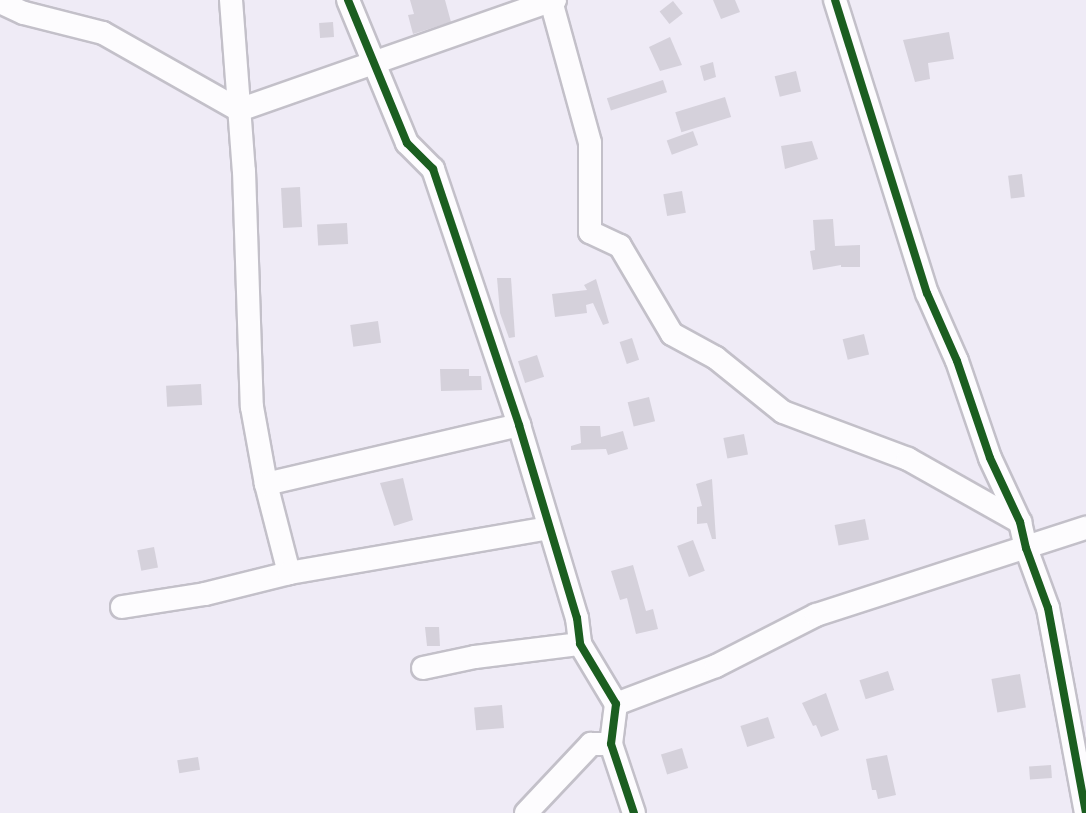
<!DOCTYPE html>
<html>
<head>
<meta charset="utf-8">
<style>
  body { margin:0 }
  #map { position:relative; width:1086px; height:813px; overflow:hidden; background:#efebf6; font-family:Georgia,serif }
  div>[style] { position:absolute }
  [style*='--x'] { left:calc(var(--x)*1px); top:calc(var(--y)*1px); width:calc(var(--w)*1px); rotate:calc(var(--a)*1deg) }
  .building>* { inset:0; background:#d5d1db; transform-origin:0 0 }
  .roads { filter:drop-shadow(2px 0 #c3c0c9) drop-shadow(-2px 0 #c3c0c9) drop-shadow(0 2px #c3c0c9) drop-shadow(0 -2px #c3c0c9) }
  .minor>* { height:22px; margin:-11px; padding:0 11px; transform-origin:11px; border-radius:11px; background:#fdfcfe }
  .cycleway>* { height:8px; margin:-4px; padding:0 4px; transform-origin:4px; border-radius:4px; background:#1b5e20 }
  span { translate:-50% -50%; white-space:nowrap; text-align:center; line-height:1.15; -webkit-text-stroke:5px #eee6fb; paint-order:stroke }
</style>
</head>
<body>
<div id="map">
  <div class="building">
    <div style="clip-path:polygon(410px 0,445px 0,451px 22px,413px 34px,408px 15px,414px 14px)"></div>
    <div style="clip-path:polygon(713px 0,735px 0,740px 12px,721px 19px)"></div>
    <div style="left:673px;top:1px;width:16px;height:17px;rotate:52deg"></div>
    <div style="left:333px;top:22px;width:15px;height:14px;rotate:86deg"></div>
    <div style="clip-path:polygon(949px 32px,954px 59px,928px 63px,930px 79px,915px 82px,903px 40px)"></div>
    <div style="clip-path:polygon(670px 37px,682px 65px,660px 71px,649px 47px)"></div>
    <div style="clip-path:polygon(713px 62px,716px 77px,704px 81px,700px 66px)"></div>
    <div style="left:796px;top:71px;width:21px;height:22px;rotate:76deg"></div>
    <div style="left:663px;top:80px;width:13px;height:59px;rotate:72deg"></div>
    <div style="left:725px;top:97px;width:21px;height:52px;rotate:73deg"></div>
    <div style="left:693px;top:131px;width:15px;height:28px;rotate:70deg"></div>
    <div style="clip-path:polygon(812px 141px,818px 159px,785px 169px,781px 146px)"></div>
    <div style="left:1022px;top:174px;width:23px;height:14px;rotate:83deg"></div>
    <div style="left:300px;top:187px;width:40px;height:19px;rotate:87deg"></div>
    <div style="left:682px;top:191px;width:22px;height:19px;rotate:80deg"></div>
    <div style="clip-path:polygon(833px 219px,835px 246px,860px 245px,860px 267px,841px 267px,841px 265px,813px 270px,810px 251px,815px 250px,813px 220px)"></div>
    <div style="left:347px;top:223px;width:21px;height:30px;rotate:87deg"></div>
    <div style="clip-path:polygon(497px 278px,511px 278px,515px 337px,509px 338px,500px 313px)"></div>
    <div style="clip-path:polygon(596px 279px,609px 323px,603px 325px,593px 303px,586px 305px,587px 313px,555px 317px,552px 294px,587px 290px,584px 285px)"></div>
    <div style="left:378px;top:321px;width:22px;height:28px;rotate:82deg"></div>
    <div style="left:864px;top:334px;width:21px;height:22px;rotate:76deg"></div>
    <div style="left:632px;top:338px;width:23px;height:13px;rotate:72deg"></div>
    <div style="left:537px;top:355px;width:23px;height:20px;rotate:72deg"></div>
    <div style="clip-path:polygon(440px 369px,469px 369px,469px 376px,481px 376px,482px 390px,441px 391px)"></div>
    <div style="left:201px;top:384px;width:21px;height:35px;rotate:87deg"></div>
    <div style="left:649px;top:397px;width:25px;height:22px;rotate:76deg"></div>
    <div style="clip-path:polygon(580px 426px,600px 426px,601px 437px,623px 431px,628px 449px,608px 455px,606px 449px,571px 450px,571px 446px,581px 443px)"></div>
    <div style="left:744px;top:434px;width:21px;height:21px;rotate:79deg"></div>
    <div style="clip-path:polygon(403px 478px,413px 520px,394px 526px,380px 483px)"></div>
    <div style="clip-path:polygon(712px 479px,716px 539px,712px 539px,707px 523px,697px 524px,697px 507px,702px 506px,696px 484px)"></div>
    <div style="left:865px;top:519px;width:21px;height:31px;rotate:79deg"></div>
    <div style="left:693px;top:540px;width:33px;height:17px;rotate:69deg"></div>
    <div style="left:154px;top:547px;width:21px;height:17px;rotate:79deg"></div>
    <div style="clip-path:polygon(633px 565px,646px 611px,653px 609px,658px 629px,636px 634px,627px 598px,620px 600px,611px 571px)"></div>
    <div style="clip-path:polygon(425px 627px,439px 627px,440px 646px,427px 646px)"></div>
    <div style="left:888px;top:671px;width:20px;height:30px;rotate:72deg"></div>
    <div style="left:1020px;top:674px;width:34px;height:29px;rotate:80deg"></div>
    <div style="clip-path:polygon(826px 693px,839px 730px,821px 737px,816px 725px,813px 726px,802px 703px)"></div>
    <div style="left:502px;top:705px;width:23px;height:28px;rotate:85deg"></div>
    <div style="left:768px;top:717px;width:22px;height:29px;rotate:72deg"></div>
    <div style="left:682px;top:748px;width:21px;height:22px;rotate:73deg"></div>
    <div style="clip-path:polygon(887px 755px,896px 795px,878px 799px,876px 790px,872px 790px,866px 759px)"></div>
    <div style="left:198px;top:757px;width:13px;height:21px;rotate:81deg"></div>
    <div style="left:1051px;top:765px;width:13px;height:22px;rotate:86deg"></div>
  </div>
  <div class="roads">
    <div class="minor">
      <div style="--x:231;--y:0;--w:171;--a:85.7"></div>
      <div style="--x:244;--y:171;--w:236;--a:88.1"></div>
      <div style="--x:252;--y:407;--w:78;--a:79.7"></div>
      <div style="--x:266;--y:484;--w:92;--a:75.5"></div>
      <div style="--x:348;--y:0;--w:155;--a:67.6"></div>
      <div style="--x:407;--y:143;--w:37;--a:45"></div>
      <div style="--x:433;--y:169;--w:270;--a:71.4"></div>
      <div style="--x:519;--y:425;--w:202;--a:73.3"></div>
      <div style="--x:577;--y:618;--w:26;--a:83"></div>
      <div style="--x:580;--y:644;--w:70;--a:59"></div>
      <div style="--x:616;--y:704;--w:40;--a:97.1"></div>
      <div style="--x:611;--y:744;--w:73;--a:71.6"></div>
      <div style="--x:555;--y:0;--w:4;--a:166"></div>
      <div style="--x:551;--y:1;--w:147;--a:74.6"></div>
      <div style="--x:590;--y:143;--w:89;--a:90"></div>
      <div style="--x:590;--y:232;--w:33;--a:25"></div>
      <div style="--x:620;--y:246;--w:102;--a:59.4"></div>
      <div style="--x:672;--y:334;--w:50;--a:28.6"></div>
      <div style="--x:716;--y:358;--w:86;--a:38.9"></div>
      <div style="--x:783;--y:412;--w:134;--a:20.6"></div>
      <div style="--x:908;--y:459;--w:129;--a:29.4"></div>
      <div style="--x:835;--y:0;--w:307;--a:72.6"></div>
      <div style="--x:927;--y:293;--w:74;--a:66.2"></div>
      <div style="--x:957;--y:361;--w:102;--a:71.2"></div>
      <div style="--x:990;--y:458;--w:71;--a:64.9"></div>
      <div style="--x:1020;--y:522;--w:27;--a:77"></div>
      <div style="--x:1026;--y:548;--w:64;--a:69.9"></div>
      <div style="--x:1048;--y:608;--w:208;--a:79.5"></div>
      <div style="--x:0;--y:2;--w:26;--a:25"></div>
      <div style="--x:24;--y:13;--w:81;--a:14.2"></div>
      <div style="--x:103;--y:33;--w:156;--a:29.5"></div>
      <div style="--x:239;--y:110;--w:330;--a:-19.3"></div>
      <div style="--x:266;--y:484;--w:260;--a:-13.1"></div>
      <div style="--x:122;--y:607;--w:84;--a:-8.9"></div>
      <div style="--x:205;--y:594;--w:87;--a:-14"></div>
      <div style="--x:289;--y:573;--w:264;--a:-9.8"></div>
      <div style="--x:423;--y:668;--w:53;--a:-11.9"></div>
      <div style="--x:475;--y:657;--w:106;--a:-7.1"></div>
      <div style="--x:616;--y:704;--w:107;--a:-20.8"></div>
      <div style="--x:716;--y:666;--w:112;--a:-27"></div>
      <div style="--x:816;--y:615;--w:284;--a:-17.9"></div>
      <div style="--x:526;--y:813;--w:95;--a:-46.7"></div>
      <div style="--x:591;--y:744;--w:20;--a:0"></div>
    </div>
  </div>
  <div class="cycleway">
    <div style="--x:348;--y:0;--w:155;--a:67.6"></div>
    <div style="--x:407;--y:143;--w:37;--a:45"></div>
    <div style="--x:433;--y:169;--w:270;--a:71.4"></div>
    <div style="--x:519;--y:425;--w:202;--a:73.3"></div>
    <div style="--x:577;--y:618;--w:26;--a:83"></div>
    <div style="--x:580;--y:644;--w:70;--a:59"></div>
    <div style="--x:616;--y:704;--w:40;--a:97.1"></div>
    <div style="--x:611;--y:744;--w:73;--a:71.6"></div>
    <div style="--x:835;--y:0;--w:307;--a:72.6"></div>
    <div style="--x:927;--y:293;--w:74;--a:66.2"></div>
    <div style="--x:957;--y:361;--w:102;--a:71.2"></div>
    <div style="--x:990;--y:458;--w:71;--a:64.9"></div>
    <div style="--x:1020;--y:522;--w:27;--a:77"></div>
    <div style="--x:1026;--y:548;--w:64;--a:69.9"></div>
    <div style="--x:1048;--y:608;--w:208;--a:79.5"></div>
  </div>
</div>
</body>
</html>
